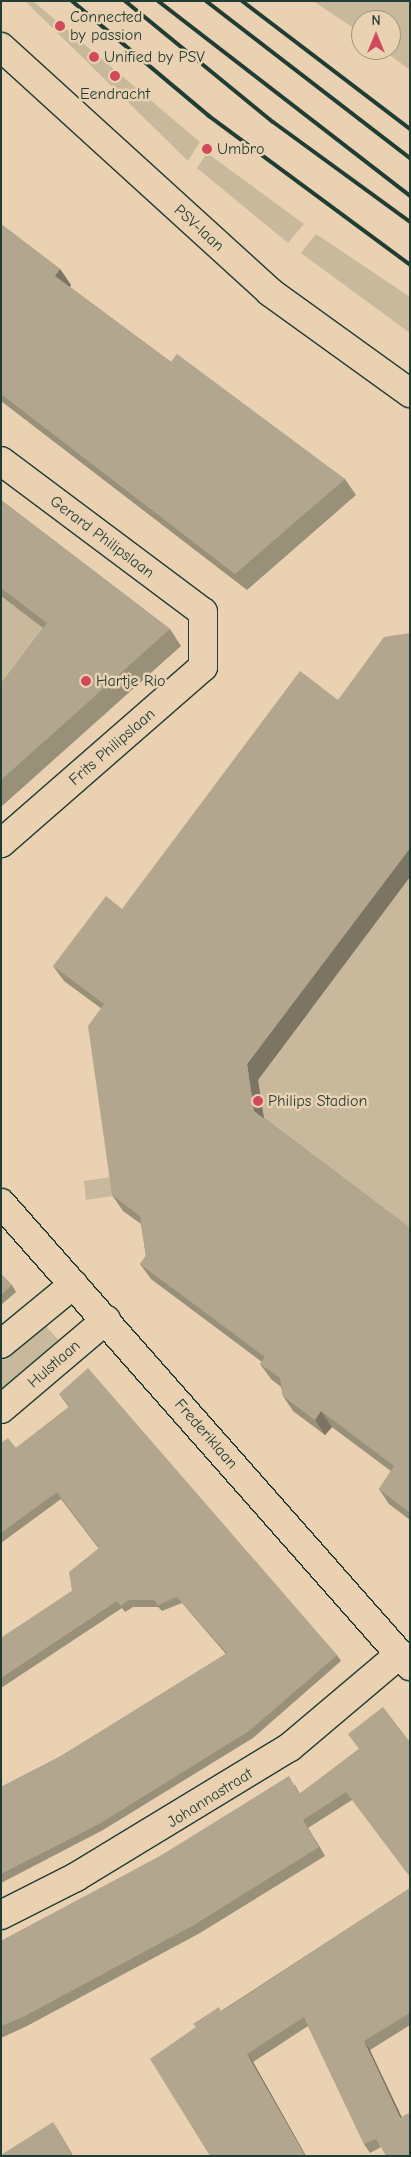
<!DOCTYPE html>
<html>
<head>
<meta charset="utf-8">
<style>
  body { margin:0 }
  #map { position:relative; width:411px; height:2157px; overflow:hidden; background:#e9d1b1; font-family:"Comic Neue",sans-serif }
  div>[style] { position:absolute }
  [style*='--x'] { left:calc(var(--x)*1px); top:calc(var(--y)*1px); width:calc(var(--w)*1px); rotate:calc(var(--a)*1deg) }
  .green>* { inset:0; background:#c8b99c }
  .roads { filter:drop-shadow(1px 0 #1f3d34) drop-shadow(-1px 0 #1f3d34) drop-shadow(0 1px #1f3d34) drop-shadow(0 -1px #1f3d34) }
  .minor>* { height:28px; margin:-14px; padding:0 14px; transform-origin:14px; border-radius:14px; background:#e9d1b1 }
  .tertiary>* { height:28px; margin:-14px; padding:0 14px; transform-origin:14px; border-radius:14px; background:#e9d1b1 }
  .secondary>* { height:28px; margin:-14px; padding:0 14px; transform-origin:14px; border-radius:14px; background:#e9d1b1 }
  .rail>* { height:4px; margin:-2px; padding:0 2px; transform-origin:2px; border-radius:2px; background:#1f3d34 }
  .wall>* { inset:0; background:#99907a }
  .shaded-wall>* { inset:0; background:#7d7563 }
  .building>* { inset:0; background:#b2a78e }
  .dots>* { width:14px; height:14px; translate:-50% -50%; box-sizing:border-box; border:2px solid #e9d1b1; border-radius:50% }
  span { translate:-50% -50%; white-space:nowrap; text-align:center; line-height:1.15; -webkit-text-stroke:5px #e9d1b1; paint-order:stroke }
  .poi-label { font-size:16px; color:#1f3d34 }
  .left { translate:0 -50%; text-align:left }
  .street-label { font-size:16px; color:#1f3d34 }
  .frame { position:absolute; inset:0; border:2px solid #1f3d34; pointer-events:none }
  .north { position:absolute; left:351px; top:10px; width:50px; height:50px; box-sizing:border-box; background:#e9d1b1; border:1px solid #98967f; border-radius:50%; rotate:0deg; font-size:14px; font-weight:700; line-height:20px; text-align:center; color:#1f3d34 }
  .north::after { content:''; display:block; margin:auto; width:18px; height:22px; background:#d1495b; clip-path:polygon(50% 0,100% 100%,50% 72%,0 100%) }
</style>
</head>
<body>
<div id="map">
  <div class="green">
    <div style="clip-path:polygon(25px 1px,33px 1px,200px 142px,188px 161px)"></div>
    <div style="clip-path:polygon(313px 1px,410px 1px,410px 70px,383px 50px,391px 50px,391px 20px,361px 20px,361px 33px)"></div>
    <div style="clip-path:polygon(207px 153px,304px 224px,288px 243px,197px 168px)"></div>
    <div style="clip-path:polygon(316px 234px,410px 297px,410px 333px,301px 253px)"></div>
    <div style="clip-path:polygon(1px 596px,48px 631px,1px 715px)"></div>
    <div style="clip-path:polygon(410px 650px,410px 1520px,404px 1481px,332px 1427px,325px 1435px,297px 1398px,271px 1379px,276px 1372px,151px 1279px,159px 1238px,120px 1195px,86px 1200px,84px 1181px,117px 1176px,115px 1019px,64px 981px,116px 911px,133px 924px)"></div>
    <div style="clip-path:polygon(44px 1324px,63px 1345px,1px 1396px,1px 1358px)"></div>
  </div>
  <div class="roads">
    <div class="minor">
      <div style="--x:1;--y:461;--w:252;--a:36.8"></div>
      <div style="--x:203;--y:612;--w:55;--a:90"></div>
      <div style="--x:203;--y:667;--w:268;--a:138.9"></div>
      <div style="--x:1;--y:1344;--w:94;--a:-39.4"></div>
      <div style="--x:1;--y:1409;--w:138;--a:-40.3"></div>
      <div style="--x:1;--y:1915;--w:84;--a:-26.9"></div>
      <div style="--x:76;--y:1877;--w:250;--a:-31.3"></div>
      <div style="--x:290;--y:1747;--w:144;--a:-40.2"></div>
    </div>
    <div class="tertiary">
      <div style="--x:1;--y:1203;--w:618;--a:48.54"></div>
    </div>
    <div class="secondary">
      <div style="--x:1;--y:47;--w:364;--a:42.3"></div>
      <div style="--x:270;--y:292;--w:173;--a:35.8"></div>
    </div>
  </div>
  <div class="rail">
    <div style="--x:72;--y:1;--w:179;--a:40"></div>
    <div style="--x:209;--y:116;--w:250;--a:36.5"></div>
    <div style="--x:125;--y:1;--w:191;--a:39.3"></div>
    <div style="--x:273;--y:122;--w:170;--a:36.1"></div>
    <div style="--x:158;--y:1;--w:319;--a:37.7"></div>
    <div style="--x:206;--y:1;--w:257;--a:37.6"></div>
    <div style="--x:242;--y:1;--w:211;--a:37.3"></div>
  </div>
  <div class="wall">
    <div style="clip-path:polygon(1px 224px,60px 269px,71px 285px,70px 287px,171px 362px,345px 479px,356px 495px,247px 590px,1px 401px)"></div>
    <div style="clip-path:polygon(1px 500px,170px 629px,181px 646px,1px 807px,1px 684px,43px 628px,1px 596px)"></div>
    <div style="clip-path:polygon(53px 966px,258px 1080px,264px 1118px,410px 1228px,410px 1520px,389px 1504px,379px 1489px,391px 1471px,332px 1427px,325px 1435px,293px 1411px,283px 1396px,281px 1387px,271px 1379px,260px 1364px,262px 1362px,151px 1279px,140px 1264px,146px 1256px,141px 1224px,123px 1211px,112px 1195px,101px 1008px,64px 981px)"></div>
    <div style="clip-path:polygon(1px 1274px,12px 1285px,16px 1292px,1px 1305px)"></div>
    <div style="clip-path:polygon(59px 1394px,337px 1655px,341px 1661px,253px 1738px,103px 1830px,1px 1883px,1px 1787px,61px 1756px,226px 1654px,182px 1603px,162px 1611px,158px 1607px,133px 1607px,125px 1612px,122px 1608px,1px 1688px,1px 1638px,72px 1591px,99px 1549px,61px 1499px,1px 1543px,1px 1443px,16px 1448px,69px 1407px)"></div>
    <div style="clip-path:polygon(383px 1707px,352px 1800px,308px 1828px,325px 1856px,200px 1933px,27px 2026px,1px 2038px,1px 1941px,295px 1785px,300px 1794px,359px 1749px)"></div>
    <div style="clip-path:polygon(410px 1888px,410px 2025px,370px 2050px,381px 2147px,370px 2153px,364px 2144px,308px 2026px,253px 2062px,306px 2156px,221px 2011px)"></div>
  </div>
  <div class="shaded-wall">
    <div style="clip-path:polygon(60px 269px,71px 285px,66px 292px,55px 276px)"></div>
    <div style="clip-path:polygon(410px 848px,410px 877px,258px 1080px,265px 1126px,254px 1111px,247px 1064px)"></div>
    <div style="clip-path:polygon(321px 1411px,332px 1427px,325px 1435px,315px 1420px)"></div>
    <div style="clip-path:polygon(303px 1820px,308px 1828px,325px 1856px,319px 1847px)"></div>
    <div style="clip-path:polygon(364px 2041px,370px 2050px,406px 2126px,400px 2118px)"></div>
    <div style="clip-path:polygon(247px 2054px,253px 2062px,306px 2156px,305px 2156px)"></div>
    <div style="clip-path:polygon(53px 2122px,58px 2130px,73px 2156px,72px 2156px)"></div>
  </div>
  <div class="building">
    <div style="clip-path:polygon(1px 224px,60px 269px,55px 276px,171px 362px,177px 354px,345px 479px,235px 574px,1px 394px)"></div>
    <div style="clip-path:polygon(1px 500px,170px 629px,1px 780px,1px 684px,47px 623px,1px 588px)"></div>
    <div style="clip-path:polygon(410px 633px,410px 848px,247px 1064px,254px 1111px,410px 1228px,410px 1513px,379px 1489px,394px 1466px,321px 1411px,315px 1420px,283px 1396px,280px 1378px,260px 1364px,265px 1357px,140px 1264px,146px 1256px,140px 1216px,112px 1195px,88px 1026px,104px 1004px,53px 966px,106px 896px,122px 909px,300px 671px,338px 700px,384px 637px)"></div>
    <div style="clip-path:polygon(1px 1274px,12px 1285px,1px 1295px)"></div>
    <div style="clip-path:polygon(88px 1368px,337px 1655px,249px 1731px,99px 1824px,1px 1874px,1px 1787px,61px 1756px,227px 1653px,177px 1597px,158px 1605px,154px 1600px,128px 1600px,121px 1606px,117px 1601px,1px 1678px,1px 1638px,72px 1591px,69px 1572px,99px 1548px,57px 1492px,1px 1533px,1px 1443px,8px 1438px,16px 1448px,70px 1406px,59px 1394px)"></div>
    <div style="clip-path:polygon(383px 1707px,410px 1742px,410px 1877px,346px 1792px,303px 1820px,319px 1847px,194px 1925px,21px 2018px,1px 2026px,1px 1941px,160px 1856px,289px 1776px,299px 1794px,359px 1749px,348px 1734px)"></div>
    <div style="clip-path:polygon(410px 1888px,410px 2013px,364px 2041px,400px 2118px,410px 2112px,410px 2156px,386px 2156px,376px 2139px,364px 2144px,304px 2017px,247px 2054px,305px 2156px,210px 2156px,150px 2059px,196px 2027px,193px 2024px,219px 2007px,221px 2012px)"></div>
    <div style="clip-path:polygon(53px 2122px,72px 2156px,1px 2156px,1px 2155px)"></div>
  </div>
  <div class="dots">
    <div style="left:60px;top:26px;background:#d1495b"></div>
    <div style="left:94px;top:57px;background:#d1495b"></div>
    <div style="left:115px;top:76px;background:#d1495b"></div>
    <div style="left:207px;top:149px;background:#d1495b"></div>
    <div style="left:86px;top:681px;background:#d1495b"></div>
    <div style="left:258px;top:1101px;background:#d1495b"></div>
  </div>
  <div class="poi-label">
    <span class="left" style="left:70px;top:26px">Connected<br>by passion</span>
    <span class="left" style="left:104px;top:57px">Unified by PSV</span>
    <span style="left:115px;top:94px">Eendracht</span>
    <span class="left" style="left:217px;top:149px">Umbro</span>
    <span class="left" style="left:96px;top:681px">Hartje Rio</span>
    <span class="left" style="left:268px;top:1101px">Philips Stadion</span>
  </div>
  <div class="street-label">
    <span style="left:199px;top:228px;rotate:42deg">PSV-laan</span>
    <span style="left:102px;top:537px;rotate:37deg">Gerard Philipslaan</span>
    <span style="left:112px;top:747px;rotate:-41deg">Frits Philipslaan</span>
    <span style="left:54px;top:1364px;rotate:-41deg">Hulstlaan</span>
    <span style="left:206px;top:1434px;rotate:49deg">Frederiklaan</span>
    <span style="left:210px;top:1798px;rotate:-32deg">Johannastraat</span>
  </div>
  <div class="frame"></div>
  <div class="north">N</div>
</div>
</body>
</html>
